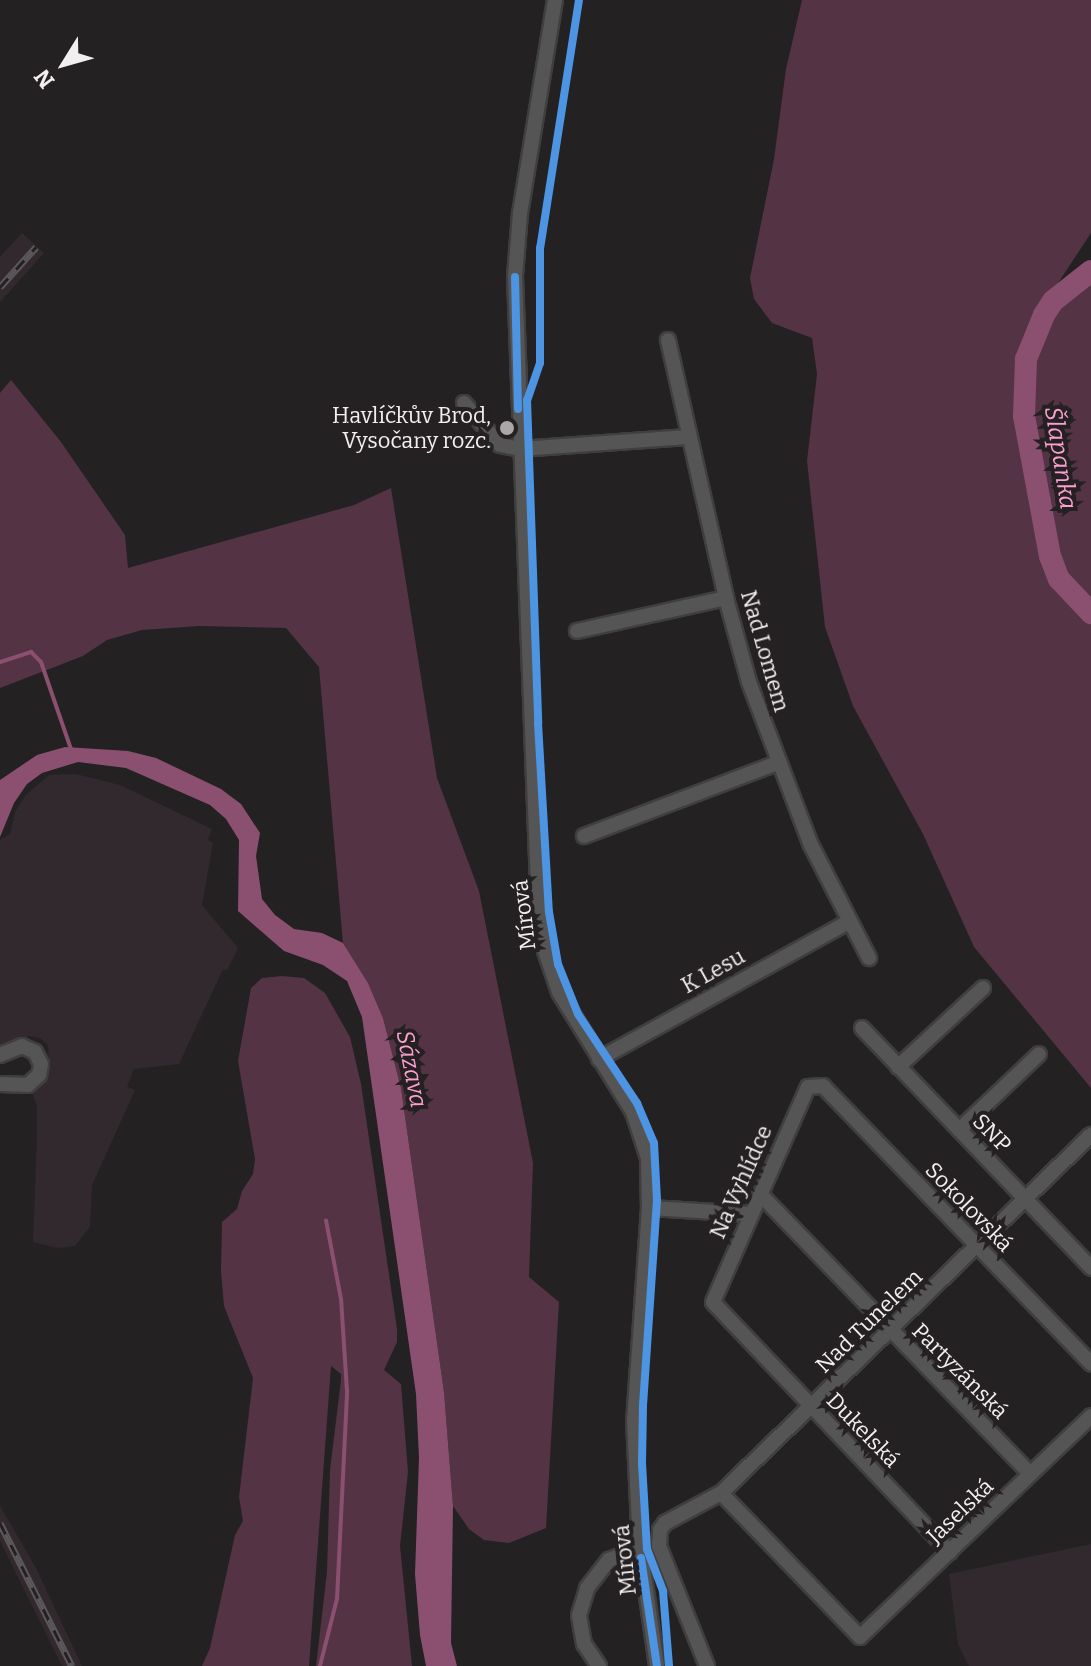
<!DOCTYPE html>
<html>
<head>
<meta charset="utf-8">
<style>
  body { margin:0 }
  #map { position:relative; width:1091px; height:1666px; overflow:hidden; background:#242122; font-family:Bitter,serif }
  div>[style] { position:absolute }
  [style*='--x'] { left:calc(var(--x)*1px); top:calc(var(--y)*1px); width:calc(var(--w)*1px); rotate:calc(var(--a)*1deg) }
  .built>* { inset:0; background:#32292e }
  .green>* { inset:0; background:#543344 }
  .water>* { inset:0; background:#8b506f }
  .stream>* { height:4px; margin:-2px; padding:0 2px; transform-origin:2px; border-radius:2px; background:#8b506f }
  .river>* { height:22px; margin:-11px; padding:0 11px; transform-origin:11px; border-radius:11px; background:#8b506f }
  .roads { filter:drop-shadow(2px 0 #403f3f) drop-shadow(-2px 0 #403f3f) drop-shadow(0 2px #403f3f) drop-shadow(0 -2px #403f3f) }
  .minor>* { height:14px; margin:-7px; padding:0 7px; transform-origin:7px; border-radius:7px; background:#555 }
  .rail>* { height:7px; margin-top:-3.5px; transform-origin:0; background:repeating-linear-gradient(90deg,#252022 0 12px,#5a5859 0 24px); box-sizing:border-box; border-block:2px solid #5a5859 }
  .cycleway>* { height:8px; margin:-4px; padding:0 4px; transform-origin:4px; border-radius:4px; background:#4d94e3 }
  .dots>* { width:22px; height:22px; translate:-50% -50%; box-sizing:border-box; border:4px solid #252022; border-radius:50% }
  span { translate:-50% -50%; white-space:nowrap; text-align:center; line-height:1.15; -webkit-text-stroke:8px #252022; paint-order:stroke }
  .poi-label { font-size:22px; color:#f2eff0 }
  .right { translate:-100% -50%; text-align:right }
  .street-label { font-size:22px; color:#f2eff0 }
  .water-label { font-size:24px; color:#fc9fd0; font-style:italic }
  .north { position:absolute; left:24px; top:24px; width:80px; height:80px; -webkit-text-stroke:6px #252022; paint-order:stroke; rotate:233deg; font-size:22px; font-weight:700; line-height:32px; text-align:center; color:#f2eff0 }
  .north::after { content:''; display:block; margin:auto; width:28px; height:36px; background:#f2eff0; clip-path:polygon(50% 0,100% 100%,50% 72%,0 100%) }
</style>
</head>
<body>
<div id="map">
  <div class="built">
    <div style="clip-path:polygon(22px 233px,44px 253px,0 302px,0 257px)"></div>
    <div style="clip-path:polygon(76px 774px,120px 785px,212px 829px,208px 840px,213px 843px,202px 905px,238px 948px,227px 970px,223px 969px,179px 1064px,134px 1069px,127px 1087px,135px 1090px,92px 1185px,90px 1227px,75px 1246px,58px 1248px,33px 1242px,37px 1140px,37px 1106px,31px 1089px,44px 1078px,49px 1062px,48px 1045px,40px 1038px,28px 1036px,0 1048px,0 840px,10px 834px,15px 812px,26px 795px,49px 775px)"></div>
    <div style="clip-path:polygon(0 1506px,36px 1568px,82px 1666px,62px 1666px,0 1541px)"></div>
    <div style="clip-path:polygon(1091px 1544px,1091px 1666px,969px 1666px,958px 1644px,949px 1574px)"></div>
  </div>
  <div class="green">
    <div style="clip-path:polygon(802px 0,1091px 0,1091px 233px,1029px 327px,1052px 321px,1062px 302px,1085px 277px,1091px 276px,1091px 1088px,974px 947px,923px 834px,853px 706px,825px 627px,807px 461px,817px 374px,812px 338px,772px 323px,754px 299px,750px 278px,774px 159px,786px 69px)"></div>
    <div style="clip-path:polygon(11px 380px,61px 442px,125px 535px,128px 568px,354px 505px,391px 488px,437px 778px,479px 891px,533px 1163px,529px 1277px,559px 1302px,546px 1528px,509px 1543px,484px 1540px,469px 1529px,453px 1506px,444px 1392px,401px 1088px,383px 1018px,368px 983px,343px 943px,319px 667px,286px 628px,199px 626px,142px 630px,107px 640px,83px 656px,0 688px,0 393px)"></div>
    <div style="clip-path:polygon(282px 976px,304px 978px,325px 993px,350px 1037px,361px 1084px,397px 1329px,397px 1342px,384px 1370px,401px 1384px,408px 1472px,400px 1546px,412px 1666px,316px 1666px,327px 1572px,330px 1470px,341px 1380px,341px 1374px,331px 1366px,309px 1666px,202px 1666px,210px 1648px,235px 1535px,243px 1521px,239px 1497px,253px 1378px,224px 1306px,221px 1271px,222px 1222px,237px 1209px,242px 1191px,253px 1174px,255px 1159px,238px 1061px,251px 988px,262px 978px)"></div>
  </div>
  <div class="water">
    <div style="clip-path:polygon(65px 747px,128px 751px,156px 758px,221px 789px,241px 804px,260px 833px,256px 856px,262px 899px,275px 915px,294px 929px,322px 933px,343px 943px,368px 983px,383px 1018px,401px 1088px,444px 1392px,453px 1506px,451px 1643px,457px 1666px,426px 1666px,420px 1635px,415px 1574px,419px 1458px,416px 1394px,362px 1017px,347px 981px,323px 965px,284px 951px,238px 911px,239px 840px,226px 819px,210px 805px,126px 768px,78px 762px,42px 773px,27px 784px,14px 803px,0 837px,0 780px,37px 755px)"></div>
  </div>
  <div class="stream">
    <div style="--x:0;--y:662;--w:33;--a:-18"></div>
    <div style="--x:31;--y:652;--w:14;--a:45"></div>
    <div style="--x:41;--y:662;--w:95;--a:71"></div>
    <div style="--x:320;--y:1666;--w:69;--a:-75.8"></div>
    <div style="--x:337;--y:1599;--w:208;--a:-87.2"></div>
    <div style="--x:347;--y:1391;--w:92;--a:-93.7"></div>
    <div style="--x:341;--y:1299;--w:80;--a:-100.8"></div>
  </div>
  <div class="river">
    <div style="--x:1091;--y:271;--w:48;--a:141.7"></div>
    <div style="--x:1053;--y:301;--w:17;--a:123"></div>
    <div style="--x:1044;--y:315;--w:48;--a:112.2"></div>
    <div style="--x:1026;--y:359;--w:57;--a:92"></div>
    <div style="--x:1024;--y:416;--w:142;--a:79.5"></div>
    <div style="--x:1050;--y:556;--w:25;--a:69"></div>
    <div style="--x:1059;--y:579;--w:47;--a:46.7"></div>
  </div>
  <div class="roads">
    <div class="minor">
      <div style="--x:555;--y:0;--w:216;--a:99.3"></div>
      <div style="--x:520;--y:213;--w:64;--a:94.5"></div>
      <div style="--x:515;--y:277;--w:636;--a:87.84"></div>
      <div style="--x:539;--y:913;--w:38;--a:81"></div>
      <div style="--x:545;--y:951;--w:43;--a:71.1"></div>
      <div style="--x:559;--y:992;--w:141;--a:58.3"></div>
      <div style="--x:633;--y:1112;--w:48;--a:71.9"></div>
      <div style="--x:648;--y:1158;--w:50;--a:88.9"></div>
      <div style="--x:649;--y:1208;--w:213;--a:94"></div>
      <div style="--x:634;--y:1420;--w:128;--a:87.3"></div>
      <div style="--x:640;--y:1548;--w:119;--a:81.8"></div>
      <div style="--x:668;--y:340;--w:264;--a:77.3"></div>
      <div style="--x:726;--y:598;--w:87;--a:74.7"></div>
      <div style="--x:749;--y:682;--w:174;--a:69.2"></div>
      <div style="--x:811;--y:845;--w:127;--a:62.8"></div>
      <div style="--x:464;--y:403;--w:55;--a:49.4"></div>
      <div style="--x:500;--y:445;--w:20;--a:11"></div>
      <div style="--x:520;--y:449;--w:168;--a:-4.1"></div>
      <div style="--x:577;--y:631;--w:153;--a:-12.5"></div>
      <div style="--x:584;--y:836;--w:206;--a:-20.7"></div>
      <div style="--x:862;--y:1028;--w:332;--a:46.3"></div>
      <div style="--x:0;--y:1055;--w:24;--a:-22"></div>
      <div style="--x:22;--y:1046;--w:14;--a:25"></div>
      <div style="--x:35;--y:1052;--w:13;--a:63"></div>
      <div style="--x:41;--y:1064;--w:11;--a:100"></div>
      <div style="--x:39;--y:1075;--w:15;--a:138"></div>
      <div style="--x:28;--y:1085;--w:28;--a:-178"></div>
      <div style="--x:599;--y:1059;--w:284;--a:-28.8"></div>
      <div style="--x:898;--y:1067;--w:116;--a:-42.9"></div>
      <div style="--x:959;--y:1130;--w:110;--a:-43.5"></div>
      <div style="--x:760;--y:1194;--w:389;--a:46"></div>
      <div style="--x:649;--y:1208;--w:101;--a:3.4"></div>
      <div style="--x:721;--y:1493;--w:200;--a:46"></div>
      <div style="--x:860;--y:1637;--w:320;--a:-43.7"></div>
      <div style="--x:950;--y:1552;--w:344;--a:-133.5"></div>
      <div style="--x:713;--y:1302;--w:235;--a:-66.2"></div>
      <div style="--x:808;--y:1087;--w:15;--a:-4"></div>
      <div style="--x:823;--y:1086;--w:386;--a:46"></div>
      <div style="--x:599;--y:1666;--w:27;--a:-124"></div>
      <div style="--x:584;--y:1644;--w:29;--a:-100"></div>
      <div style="--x:579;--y:1615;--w:28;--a:-73"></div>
      <div style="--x:587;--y:1588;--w:36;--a:-52"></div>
      <div style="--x:609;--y:1560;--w:33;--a:-21"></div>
      <div style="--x:707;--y:1666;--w:129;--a:-111.8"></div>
      <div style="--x:659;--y:1546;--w:16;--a:-86"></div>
      <div style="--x:660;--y:1530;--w:9;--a:-54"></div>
      <div style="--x:665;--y:1523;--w:64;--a:-28.2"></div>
      <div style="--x:721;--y:1493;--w:515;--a:-44.06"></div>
    </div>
  </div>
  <div class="rail">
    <div style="--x:0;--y:287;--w:54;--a:-48"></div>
    <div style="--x:0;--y:1523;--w:160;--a:63.3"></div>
  </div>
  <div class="cycleway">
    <div style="--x:579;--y:0;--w:251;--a:98.9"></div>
    <div style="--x:540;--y:248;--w:115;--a:90"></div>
    <div style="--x:540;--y:363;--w:39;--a:109"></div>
    <div style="--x:527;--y:400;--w:323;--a:88"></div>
    <div style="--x:538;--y:723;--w:189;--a:86.7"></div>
    <div style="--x:549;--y:912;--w:53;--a:80.2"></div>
    <div style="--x:558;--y:964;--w:54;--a:68.2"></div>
    <div style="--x:578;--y:1014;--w:107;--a:56.5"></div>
    <div style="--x:637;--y:1103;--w:43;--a:67"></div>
    <div style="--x:654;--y:1143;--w:57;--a:87"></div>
    <div style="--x:657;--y:1200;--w:206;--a:93.9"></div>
    <div style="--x:643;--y:1406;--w:57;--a:91"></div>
    <div style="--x:642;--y:1463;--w:86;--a:86.7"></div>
    <div style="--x:647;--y:1549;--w:45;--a:69.1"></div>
    <div style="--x:663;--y:1591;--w:75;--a:85.4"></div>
    <div style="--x:515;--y:277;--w:132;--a:88.7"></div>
    <div style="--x:641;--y:1558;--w:109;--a:81.6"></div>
  </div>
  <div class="dots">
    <div style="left:507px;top:428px;background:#aaa7a8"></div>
  </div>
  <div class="poi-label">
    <span class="right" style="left:491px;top:428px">Havlíčkův Brod,<br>Vysočany rozc.</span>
  </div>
  <div class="street-label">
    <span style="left:765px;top:651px;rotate:74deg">Nad Lomem</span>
    <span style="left:524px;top:915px;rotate:-97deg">Mírová</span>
    <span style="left:713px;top:971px;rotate:-29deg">K Lesu</span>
    <span style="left:992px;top:1133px;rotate:46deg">SNP</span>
    <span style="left:741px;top:1182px;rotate:-66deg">Na Vyhlídce</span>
    <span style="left:969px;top:1207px;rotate:46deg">Sokolovská</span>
    <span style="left:869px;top:1321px;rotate:-44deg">Nad Tunelem</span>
    <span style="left:960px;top:1371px;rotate:45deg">Partyzánská</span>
    <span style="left:863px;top:1430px;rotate:46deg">Dukelská</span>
    <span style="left:960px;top:1511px;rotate:-44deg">Jaselská</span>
    <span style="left:625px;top:1560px;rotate:-96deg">Mírová</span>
  </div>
  <div class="water-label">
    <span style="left:1060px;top:458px;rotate:81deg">Šlapanka</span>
    <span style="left:411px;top:1069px;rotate:79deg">Sázava</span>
  </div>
  <div class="north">N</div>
</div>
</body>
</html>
